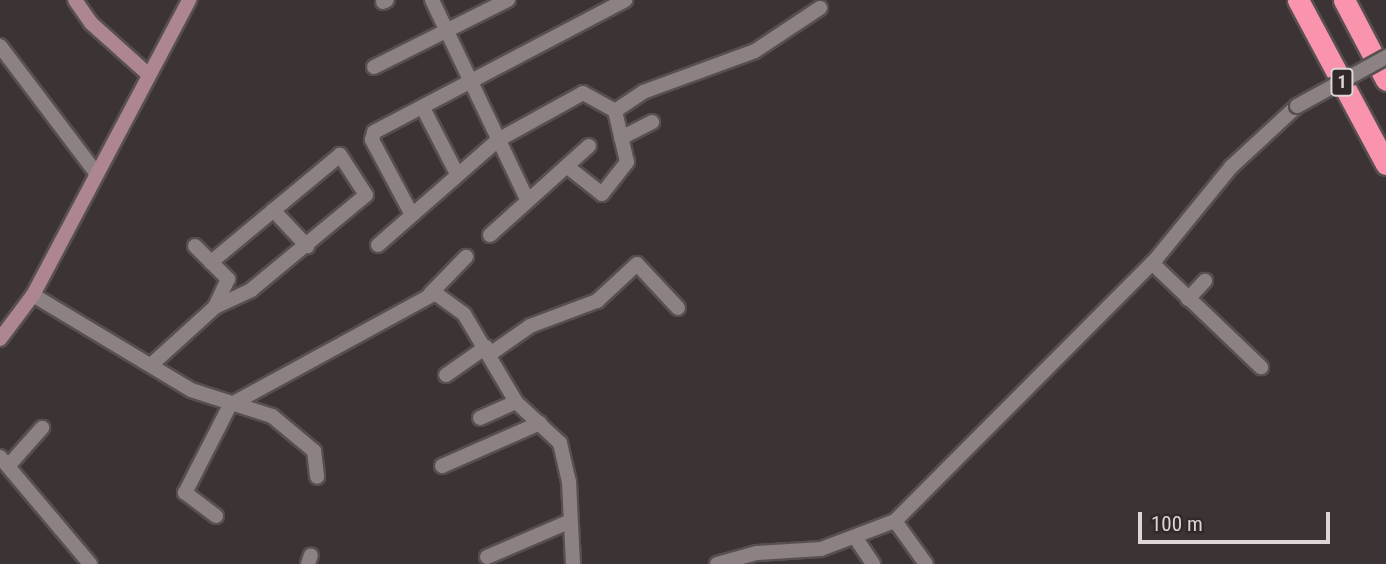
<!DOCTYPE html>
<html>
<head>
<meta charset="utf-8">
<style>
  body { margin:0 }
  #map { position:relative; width:1386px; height:564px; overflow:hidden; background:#3c3335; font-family:"Roboto Condensed",sans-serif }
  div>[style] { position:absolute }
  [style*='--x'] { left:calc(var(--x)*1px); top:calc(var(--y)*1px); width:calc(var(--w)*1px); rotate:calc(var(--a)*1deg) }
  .roads { filter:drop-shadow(2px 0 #574f50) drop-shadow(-2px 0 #574f50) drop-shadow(0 2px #574f50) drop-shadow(0 -2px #574f50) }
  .street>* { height:14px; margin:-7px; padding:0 7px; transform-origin:7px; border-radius:7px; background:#8c8183 }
  .secondary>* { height:14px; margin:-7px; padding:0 7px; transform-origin:7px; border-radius:7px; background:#ad8690 }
  .highway>* { height:21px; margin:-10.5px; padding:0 10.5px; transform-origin:10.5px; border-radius:10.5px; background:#fa93ad }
  .bridges { filter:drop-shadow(2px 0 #574f50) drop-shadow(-2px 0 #574f50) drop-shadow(0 2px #574f50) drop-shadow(0 -2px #574f50) }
  .street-bridge>* { height:14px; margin:-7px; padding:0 7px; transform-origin:7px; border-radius:7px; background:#8c8183 }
  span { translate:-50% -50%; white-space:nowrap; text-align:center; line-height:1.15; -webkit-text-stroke:7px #32292b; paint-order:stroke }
  .shield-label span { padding:2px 5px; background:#32292b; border:2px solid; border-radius:5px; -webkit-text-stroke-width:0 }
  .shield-label { font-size:18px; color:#dcd6d7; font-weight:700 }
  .scale { position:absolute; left:1138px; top:512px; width:192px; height:32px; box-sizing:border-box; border:4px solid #dcd6d7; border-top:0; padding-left:9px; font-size:21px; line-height:24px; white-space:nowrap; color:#dcd6d7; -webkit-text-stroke:5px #32292b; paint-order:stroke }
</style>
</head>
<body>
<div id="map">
  <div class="roads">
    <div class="street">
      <div style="--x:432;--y:0;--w:221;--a:64.5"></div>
      <div style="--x:383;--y:2;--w:4;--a:-27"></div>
      <div style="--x:0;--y:46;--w:159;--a:52.9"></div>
      <div style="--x:374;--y:67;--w:150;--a:-26.6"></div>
      <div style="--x:423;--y:108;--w:74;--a:62.7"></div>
      <div style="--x:621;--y:138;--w:35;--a:-27"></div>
      <div style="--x:569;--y:168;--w:42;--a:38.2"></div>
      <div style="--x:602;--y:194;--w:41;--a:-52"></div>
      <div style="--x:627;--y:162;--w:52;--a:-103.2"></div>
      <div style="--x:615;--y:111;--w:34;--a:-34"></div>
      <div style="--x:643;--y:92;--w:119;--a:-20.1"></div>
      <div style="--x:755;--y:51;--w:78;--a:-33.5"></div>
      <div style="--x:273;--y:210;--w:50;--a:46.6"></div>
      <div style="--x:411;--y:213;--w:83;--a:-118.1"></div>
      <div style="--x:372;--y:140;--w:8;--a:-76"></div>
      <div style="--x:374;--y:132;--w:284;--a:-27.7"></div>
      <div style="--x:490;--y:235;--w:133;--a:-42"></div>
      <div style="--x:378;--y:245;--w:159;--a:-41.2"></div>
      <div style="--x:498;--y:140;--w:97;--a:-28.9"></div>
      <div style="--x:583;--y:93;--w:37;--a:29"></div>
      <div style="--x:195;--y:246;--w:47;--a:45"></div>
      <div style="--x:228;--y:279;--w:29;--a:115"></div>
      <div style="--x:1152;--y:263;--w:151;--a:43.7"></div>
      <div style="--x:430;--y:294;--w:52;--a:-45.8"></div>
      <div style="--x:33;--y:295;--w:184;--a:31"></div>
      <div style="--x:191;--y:390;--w:85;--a:17.8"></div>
      <div style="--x:272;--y:416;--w:55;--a:39.8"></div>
      <div style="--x:314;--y:451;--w:26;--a:83"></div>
      <div style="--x:1188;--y:299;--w:25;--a:-47"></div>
      <div style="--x:490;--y:354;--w:49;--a:-35"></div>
      <div style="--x:530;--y:326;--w:72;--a:-20.5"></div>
      <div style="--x:597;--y:301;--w:54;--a:-42.8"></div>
      <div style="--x:637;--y:264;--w:60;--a:47"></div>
      <div style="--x:151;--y:365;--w:86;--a:-42.2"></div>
      <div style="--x:215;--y:307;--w:40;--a:-25"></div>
      <div style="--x:251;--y:290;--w:149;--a:-39.6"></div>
      <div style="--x:366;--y:195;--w:48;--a:-123"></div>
      <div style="--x:340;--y:155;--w:168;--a:140.3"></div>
      <div style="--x:446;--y:375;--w:49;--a:-35"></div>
      <div style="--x:480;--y:418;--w:39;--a:-24"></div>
      <div style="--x:0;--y:457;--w:140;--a:49.9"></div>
      <div style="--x:9;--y:465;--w:50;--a:-48.3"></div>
      <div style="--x:442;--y:466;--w:107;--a:-23.7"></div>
      <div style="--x:216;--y:516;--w:39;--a:-143"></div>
      <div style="--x:185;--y:493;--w:99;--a:-62.9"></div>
      <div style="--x:230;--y:405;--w:234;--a:-28.6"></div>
      <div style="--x:435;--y:293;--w:36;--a:36"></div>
      <div style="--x:464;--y:314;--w:102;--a:59.4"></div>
      <div style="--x:516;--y:402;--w:60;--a:43"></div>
      <div style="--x:560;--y:443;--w:40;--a:77"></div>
      <div style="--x:569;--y:482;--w:82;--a:87.2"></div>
      <div style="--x:895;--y:521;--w:53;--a:54.2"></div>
      <div style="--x:857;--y:540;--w:29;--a:56"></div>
      <div style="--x:487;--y:557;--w:86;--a:-23.3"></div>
      <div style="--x:308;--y:564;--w:9;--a:-72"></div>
      <div style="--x:717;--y:564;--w:41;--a:-15.4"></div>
      <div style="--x:757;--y:553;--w:64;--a:-3.6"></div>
      <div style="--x:821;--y:549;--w:79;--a:-20.7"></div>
      <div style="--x:895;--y:521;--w:370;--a:-45.1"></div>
      <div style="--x:1156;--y:259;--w:119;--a:-50.8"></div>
      <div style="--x:1231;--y:167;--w:90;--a:-42.7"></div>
    </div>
    <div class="secondary">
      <div style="--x:75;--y:0;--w:28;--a:55"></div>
      <div style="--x:91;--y:23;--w:78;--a:41.9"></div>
      <div style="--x:0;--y:339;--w:55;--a:-53.1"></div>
      <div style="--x:33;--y:295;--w:334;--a:-62.1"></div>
    </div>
    <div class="highway">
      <div style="--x:1298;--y:0;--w:186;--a:61.8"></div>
      <div style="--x:1344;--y:0;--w:90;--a:62.3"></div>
    </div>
  </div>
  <div class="bridges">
    <div class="street-bridge">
      <div style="--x:1297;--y:106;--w:102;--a:-28.8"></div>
    </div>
  </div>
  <div class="shield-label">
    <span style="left:1342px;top:82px">1</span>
  </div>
  <div class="scale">100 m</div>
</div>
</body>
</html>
